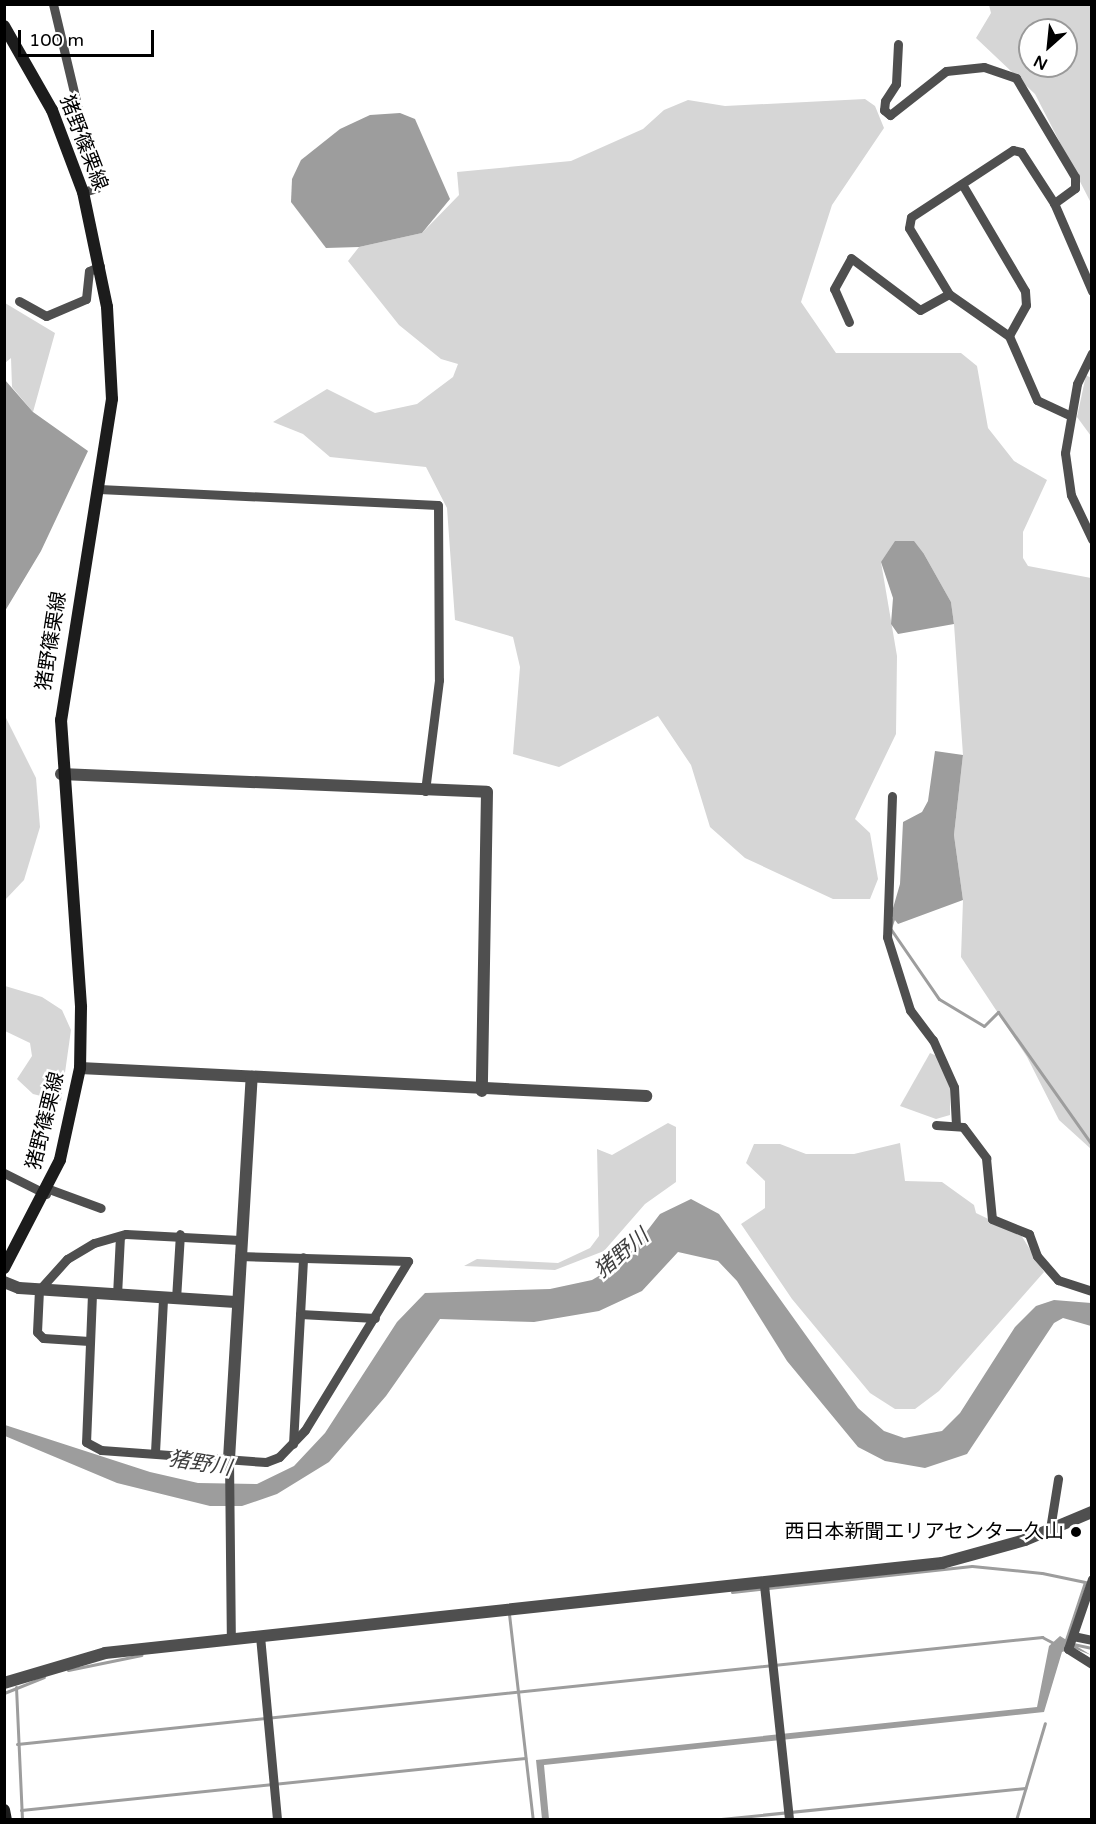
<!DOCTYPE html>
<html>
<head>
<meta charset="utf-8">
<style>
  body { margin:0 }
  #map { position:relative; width:1096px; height:1824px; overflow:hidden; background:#fff; font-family:"Varela Round","Noto Sans JP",sans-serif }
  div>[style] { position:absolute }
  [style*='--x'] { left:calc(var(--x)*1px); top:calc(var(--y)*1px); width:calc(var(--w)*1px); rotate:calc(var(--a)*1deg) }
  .green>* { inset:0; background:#d6d6d6 }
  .water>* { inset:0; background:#9d9d9d }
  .stream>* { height:3px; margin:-1.5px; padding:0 1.5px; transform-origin:1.5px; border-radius:1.5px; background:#9d9d9d }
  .minor>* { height:9px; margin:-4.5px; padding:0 4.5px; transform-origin:4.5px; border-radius:4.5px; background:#4f4f4f }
  .tertiary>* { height:12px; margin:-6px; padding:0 6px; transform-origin:6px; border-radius:6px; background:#4f4f4f }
  .secondary>* { height:12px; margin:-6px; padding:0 6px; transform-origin:6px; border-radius:6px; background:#1c1c1c }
  .dots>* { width:16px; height:16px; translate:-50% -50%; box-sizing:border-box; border:3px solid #fff; border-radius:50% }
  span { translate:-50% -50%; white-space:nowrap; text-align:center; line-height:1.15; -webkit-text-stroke:5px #fff; paint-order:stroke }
  .street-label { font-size:20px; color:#000 }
  .poi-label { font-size:20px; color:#000 }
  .right { translate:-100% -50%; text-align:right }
  .water-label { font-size:21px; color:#3e3e3e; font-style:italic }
  .frame { position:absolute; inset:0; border:6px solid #000; pointer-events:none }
  .north { position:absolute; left:1018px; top:18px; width:60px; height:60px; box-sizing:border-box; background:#fff; border:2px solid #999; border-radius:50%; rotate:207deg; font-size:16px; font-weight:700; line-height:24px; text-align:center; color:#000 }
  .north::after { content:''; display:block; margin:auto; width:21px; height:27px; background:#000; clip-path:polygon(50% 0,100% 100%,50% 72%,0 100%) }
  .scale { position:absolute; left:18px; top:30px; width:136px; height:27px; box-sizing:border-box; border:3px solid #000; border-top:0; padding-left:8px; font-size:18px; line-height:21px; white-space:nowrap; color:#000; -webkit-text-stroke:4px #fff; paint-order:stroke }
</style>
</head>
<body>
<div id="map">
  <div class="green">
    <div style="clip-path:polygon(evenodd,989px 5px,1091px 5px,1091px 203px,1035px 94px,976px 38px,991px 13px,989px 5px,1030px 30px,1066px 30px,1066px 66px,1030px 66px,1030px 30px)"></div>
    <div style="clip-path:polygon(865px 99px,875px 106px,884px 128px,832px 205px,801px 302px,836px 353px,961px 353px,977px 366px,988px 428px,1014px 461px,1047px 480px,1023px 532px,1023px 558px,1028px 566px,1091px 578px,1091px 1149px,1059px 1120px,1027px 1057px,961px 957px,963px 900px,954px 835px,963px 755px,954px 624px,951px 602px,924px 554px,881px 562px,897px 656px,896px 734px,855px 819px,870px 833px,878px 879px,870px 899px,833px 899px,745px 858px,710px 827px,691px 765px,658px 716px,559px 767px,513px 754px,520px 667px,513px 637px,455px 620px,447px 508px,426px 467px,330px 457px,303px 434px,273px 422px,327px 389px,375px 413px,417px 404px,453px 377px,458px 364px,441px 359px,399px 325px,348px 261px,359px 247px,422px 233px,459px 195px,457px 172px,571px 161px,643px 129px,664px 110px,688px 100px,725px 106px)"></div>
    <div style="clip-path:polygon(5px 303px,55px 333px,33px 412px,12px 387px,11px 358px,5px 363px)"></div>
    <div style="clip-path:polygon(1086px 375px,1091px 378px,1091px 436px,1077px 417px)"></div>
    <div style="clip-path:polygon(4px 714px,36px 778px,40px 827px,24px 880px,5px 900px)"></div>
    <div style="clip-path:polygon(5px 986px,42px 997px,62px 1010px,71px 1030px,61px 1101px,33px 1094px,17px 1079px,32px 1056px,30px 1043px,5px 1031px)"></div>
    <div style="clip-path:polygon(930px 1053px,937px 1056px,950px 1088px,950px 1115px,936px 1119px,900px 1106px)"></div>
    <div style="clip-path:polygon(668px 1123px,676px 1127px,676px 1182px,645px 1204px,604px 1251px,555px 1270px,464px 1266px,477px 1259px,558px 1263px,590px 1248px,599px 1236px,597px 1149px,612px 1155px)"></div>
    <div style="clip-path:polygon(900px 1143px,905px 1181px,942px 1182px,974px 1205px,976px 1213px,1021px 1235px,1044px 1272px,939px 1391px,915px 1409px,895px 1409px,870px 1393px,792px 1299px,741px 1224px,765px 1208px,765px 1181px,746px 1163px,754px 1144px,780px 1144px,806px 1154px,854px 1154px)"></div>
  </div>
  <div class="water">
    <div style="clip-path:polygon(400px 113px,415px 119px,450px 199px,422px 233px,359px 247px,326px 248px,291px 202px,292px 179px,301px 160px,340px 129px,370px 115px)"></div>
    <div style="clip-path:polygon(5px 380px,33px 412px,88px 451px,41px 551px,5px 611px)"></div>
    <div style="clip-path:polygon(895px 541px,914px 541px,924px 554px,951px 602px,954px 624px,898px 634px,891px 624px,893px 598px,881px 562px)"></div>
    <div style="clip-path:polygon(935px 751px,963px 755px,954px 835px,963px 900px,898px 924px,891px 915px,900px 884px,903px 822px,922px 812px,928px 801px)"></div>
    <div style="clip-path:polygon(691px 1199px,719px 1214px,858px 1408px,884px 1431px,904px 1438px,942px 1431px,960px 1413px,1015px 1327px,1036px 1306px,1054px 1300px,1091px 1303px,1091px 1326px,1063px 1318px,1054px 1323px,967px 1454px,925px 1468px,885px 1461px,858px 1447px,787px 1361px,737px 1281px,718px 1261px,678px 1252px,642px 1291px,599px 1311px,534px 1322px,440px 1319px,386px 1396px,329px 1462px,277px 1494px,242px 1506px,210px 1506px,117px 1483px,5px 1436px,5px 1425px,150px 1472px,198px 1483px,257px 1484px,294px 1466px,325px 1433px,397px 1322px,425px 1293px,550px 1289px,592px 1280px,624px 1261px,660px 1214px)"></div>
    <div style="clip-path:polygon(1060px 1636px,1091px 1655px,1073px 1648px,1062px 1652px,1044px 1712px,544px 1765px,549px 1819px,542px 1819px,536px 1760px,1037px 1707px,1049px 1646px)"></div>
  </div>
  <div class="stream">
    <div style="--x:894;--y:916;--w:13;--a:108"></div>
    <div style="--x:890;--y:928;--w:86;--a:55.4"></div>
    <div style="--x:939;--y:999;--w:52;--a:31"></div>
    <div style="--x:984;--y:1026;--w:20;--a:-45"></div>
    <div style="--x:998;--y:1012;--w:163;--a:54.7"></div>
    <div style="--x:732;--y:1592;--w:241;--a:-6.2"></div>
    <div style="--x:972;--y:1566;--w:70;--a:5.7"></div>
    <div style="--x:1042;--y:1573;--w:44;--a:11.8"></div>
    <div style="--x:1085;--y:1582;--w:64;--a:108.2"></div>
    <div style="--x:509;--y:1614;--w:207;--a:83.4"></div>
    <div style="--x:1073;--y:1644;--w:19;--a:12"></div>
    <div style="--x:68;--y:1670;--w:75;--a:-11.6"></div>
    <div style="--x:16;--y:1687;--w:133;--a:87.4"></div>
    <div style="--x:4;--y:1693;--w:43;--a:-21.8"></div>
    <div style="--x:17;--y:1744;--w:1031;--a:-5.96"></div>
    <div style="--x:1042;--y:1637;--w:15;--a:28"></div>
    <div style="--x:21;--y:1810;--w:507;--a:-5.89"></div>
    <div style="--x:711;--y:1820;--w:316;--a:-5.8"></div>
    <div style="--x:1016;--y:1820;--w:101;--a:-73.4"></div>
  </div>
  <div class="minor">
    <div style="--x:53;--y:4;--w:189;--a:76.6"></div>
    <div style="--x:97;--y:188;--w:15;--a:164"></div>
    <div style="--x:898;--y:44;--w:40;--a:92.9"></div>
    <div style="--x:896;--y:84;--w:20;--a:123"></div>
    <div style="--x:885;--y:101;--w:9;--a:96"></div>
    <div style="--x:884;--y:110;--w:8;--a:40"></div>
    <div style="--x:890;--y:115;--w:71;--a:-38.2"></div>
    <div style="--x:946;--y:71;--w:38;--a:-6"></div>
    <div style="--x:984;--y:67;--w:34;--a:19"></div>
    <div style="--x:1016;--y:78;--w:115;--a:59.2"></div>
    <div style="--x:1075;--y:177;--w:11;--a:90"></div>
    <div style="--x:1075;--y:188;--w:26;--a:144"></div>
    <div style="--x:962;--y:184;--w:124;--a:59.5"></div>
    <div style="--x:1025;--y:291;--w:14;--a:86"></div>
    <div style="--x:1026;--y:305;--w:35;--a:119"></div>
    <div style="--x:19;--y:301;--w:31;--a:29"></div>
    <div style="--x:46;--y:316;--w:43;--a:-23"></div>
    <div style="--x:86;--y:299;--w:28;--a:-84"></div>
    <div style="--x:89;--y:271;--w:12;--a:-24"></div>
    <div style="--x:849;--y:322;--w:36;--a:-114"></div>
    <div style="--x:834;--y:289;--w:35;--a:-61"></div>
    <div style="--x:851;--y:258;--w:86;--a:37"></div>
    <div style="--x:920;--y:310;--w:33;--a:-29"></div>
    <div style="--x:1092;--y:353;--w:34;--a:116"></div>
    <div style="--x:1077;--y:384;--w:70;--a:99.9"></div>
    <div style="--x:1065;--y:453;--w:42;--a:81.9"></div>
    <div style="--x:1071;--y:495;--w:49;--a:64.5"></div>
    <div style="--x:1069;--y:415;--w:35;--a:-155"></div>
    <div style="--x:1037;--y:400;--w:70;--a:-113.6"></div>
    <div style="--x:1009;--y:336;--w:73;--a:-145"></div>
    <div style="--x:949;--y:294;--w:77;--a:-121.2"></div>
    <div style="--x:909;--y:228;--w:11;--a:-80"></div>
    <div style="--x:911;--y:217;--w:122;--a:-33.3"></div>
    <div style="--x:1013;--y:150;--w:8;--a:14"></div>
    <div style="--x:1021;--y:152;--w:61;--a:57.1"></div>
    <div style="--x:1054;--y:203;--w:96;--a:66.6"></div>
    <div style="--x:99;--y:489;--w:339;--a:2.7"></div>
    <div style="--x:438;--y:505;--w:175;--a:89.7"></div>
    <div style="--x:439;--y:680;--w:112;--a:97.2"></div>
    <div style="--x:892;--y:796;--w:141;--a:92"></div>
    <div style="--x:887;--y:937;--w:77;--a:72.5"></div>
    <div style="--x:910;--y:1010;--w:38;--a:53"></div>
    <div style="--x:933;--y:1040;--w:51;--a:65.9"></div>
    <div style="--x:954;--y:1087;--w:37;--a:87"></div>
    <div style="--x:936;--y:1125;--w:27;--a:4"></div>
    <div style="--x:963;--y:1127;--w:39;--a:53"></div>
    <div style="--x:986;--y:1158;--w:61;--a:84.4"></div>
    <div style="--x:992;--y:1219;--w:40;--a:22"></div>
    <div style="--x:1029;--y:1234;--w:23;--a:70"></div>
    <div style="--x:1037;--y:1256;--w:32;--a:49"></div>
    <div style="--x:1058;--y:1280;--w:36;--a:18"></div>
    <div style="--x:4;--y:1173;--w:47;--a:26.6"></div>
    <div style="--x:49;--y:1189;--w:55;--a:20.1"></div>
    <div style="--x:92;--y:1294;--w:148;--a:92.3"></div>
    <div style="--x:86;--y:1442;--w:17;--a:28"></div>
    <div style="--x:101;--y:1450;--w:165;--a:4.2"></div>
    <div style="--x:266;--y:1462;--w:14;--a:-21"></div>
    <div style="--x:279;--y:1457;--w:37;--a:-46"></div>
    <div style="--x:305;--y:1430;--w:198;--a:-58.6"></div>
    <div style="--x:408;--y:1261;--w:169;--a:-178.3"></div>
    <div style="--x:117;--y:1295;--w:59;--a:-87.1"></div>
    <div style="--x:176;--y:1299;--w:65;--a:-86.5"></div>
    <div style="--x:300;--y:1314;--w:75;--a:3.1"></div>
    <div style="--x:89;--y:1341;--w:46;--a:-176.3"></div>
    <div style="--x:43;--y:1338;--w:8;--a:-135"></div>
    <div style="--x:37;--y:1332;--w:42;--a:-87.3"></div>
    <div style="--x:39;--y:1290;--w:42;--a:-47.9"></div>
    <div style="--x:67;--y:1259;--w:31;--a:-31"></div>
    <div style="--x:94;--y:1243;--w:33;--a:-16"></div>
    <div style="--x:126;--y:1234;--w:114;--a:3"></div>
    <div style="--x:293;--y:1444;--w:187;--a:-86.9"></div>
    <div style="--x:155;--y:1452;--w:154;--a:-87"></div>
    <div style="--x:229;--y:1459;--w:179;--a:89.4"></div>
    <div style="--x:1050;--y:1529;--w:51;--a:-80.9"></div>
    <div style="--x:1092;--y:1579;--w:74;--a:108.9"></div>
    <div style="--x:1068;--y:1649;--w:28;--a:32"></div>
    <div style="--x:764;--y:1585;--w:236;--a:83.9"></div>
    <div style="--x:260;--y:1636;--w:185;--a:84.7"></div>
    <div style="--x:1073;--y:1636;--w:19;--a:12"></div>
  </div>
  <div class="tertiary">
    <div style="--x:61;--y:774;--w:426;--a:2.4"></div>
    <div style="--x:487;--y:792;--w:299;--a:91"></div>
    <div style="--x:80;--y:1068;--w:567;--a:2.83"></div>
    <div style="--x:4;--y:1282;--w:16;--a:22"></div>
    <div style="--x:19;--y:1288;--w:217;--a:3.7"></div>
    <div style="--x:229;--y:1459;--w:383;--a:-86.6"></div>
    <div style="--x:4;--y:1683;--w:105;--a:-16.5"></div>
    <div style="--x:105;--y:1653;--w:842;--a:-6.14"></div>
    <div style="--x:942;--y:1563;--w:86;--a:-15.5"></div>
    <div style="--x:1025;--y:1540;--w:73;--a:-22.7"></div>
  </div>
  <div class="secondary">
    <div style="--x:4;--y:26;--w:97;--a:60.3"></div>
    <div style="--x:52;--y:110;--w:88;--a:69.3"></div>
    <div style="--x:83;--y:192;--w:117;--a:78.2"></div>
    <div style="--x:107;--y:307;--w:92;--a:86.9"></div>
    <div style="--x:112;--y:399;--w:325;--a:99"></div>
    <div style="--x:61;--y:720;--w:288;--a:86"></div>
    <div style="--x:81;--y:1007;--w:61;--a:90.9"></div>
    <div style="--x:80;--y:1068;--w:94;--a:102.3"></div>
    <div style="--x:60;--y:1160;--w:122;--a:117.4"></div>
    <div style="--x:4;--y:1810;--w:10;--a:79"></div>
  </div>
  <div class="dots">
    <div style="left:1076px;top:1532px;background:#000"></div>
  </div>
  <div class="street-label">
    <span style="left:83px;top:143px;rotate:69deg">猪野篠栗線</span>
    <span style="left:52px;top:641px;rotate:-81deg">猪野篠栗線</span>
    <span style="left:46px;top:1121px;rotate:-76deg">猪野篠栗線</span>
  </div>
  <div class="poi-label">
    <span class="right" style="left:1064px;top:1532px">西日本新聞エリアセンター久山</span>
  </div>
  <div class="water-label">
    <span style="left:622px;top:1254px;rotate:-40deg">猪野川</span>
    <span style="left:200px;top:1464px;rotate:9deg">猪野川</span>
  </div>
  <div class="frame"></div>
  <div class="north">N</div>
  <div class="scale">100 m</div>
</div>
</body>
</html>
